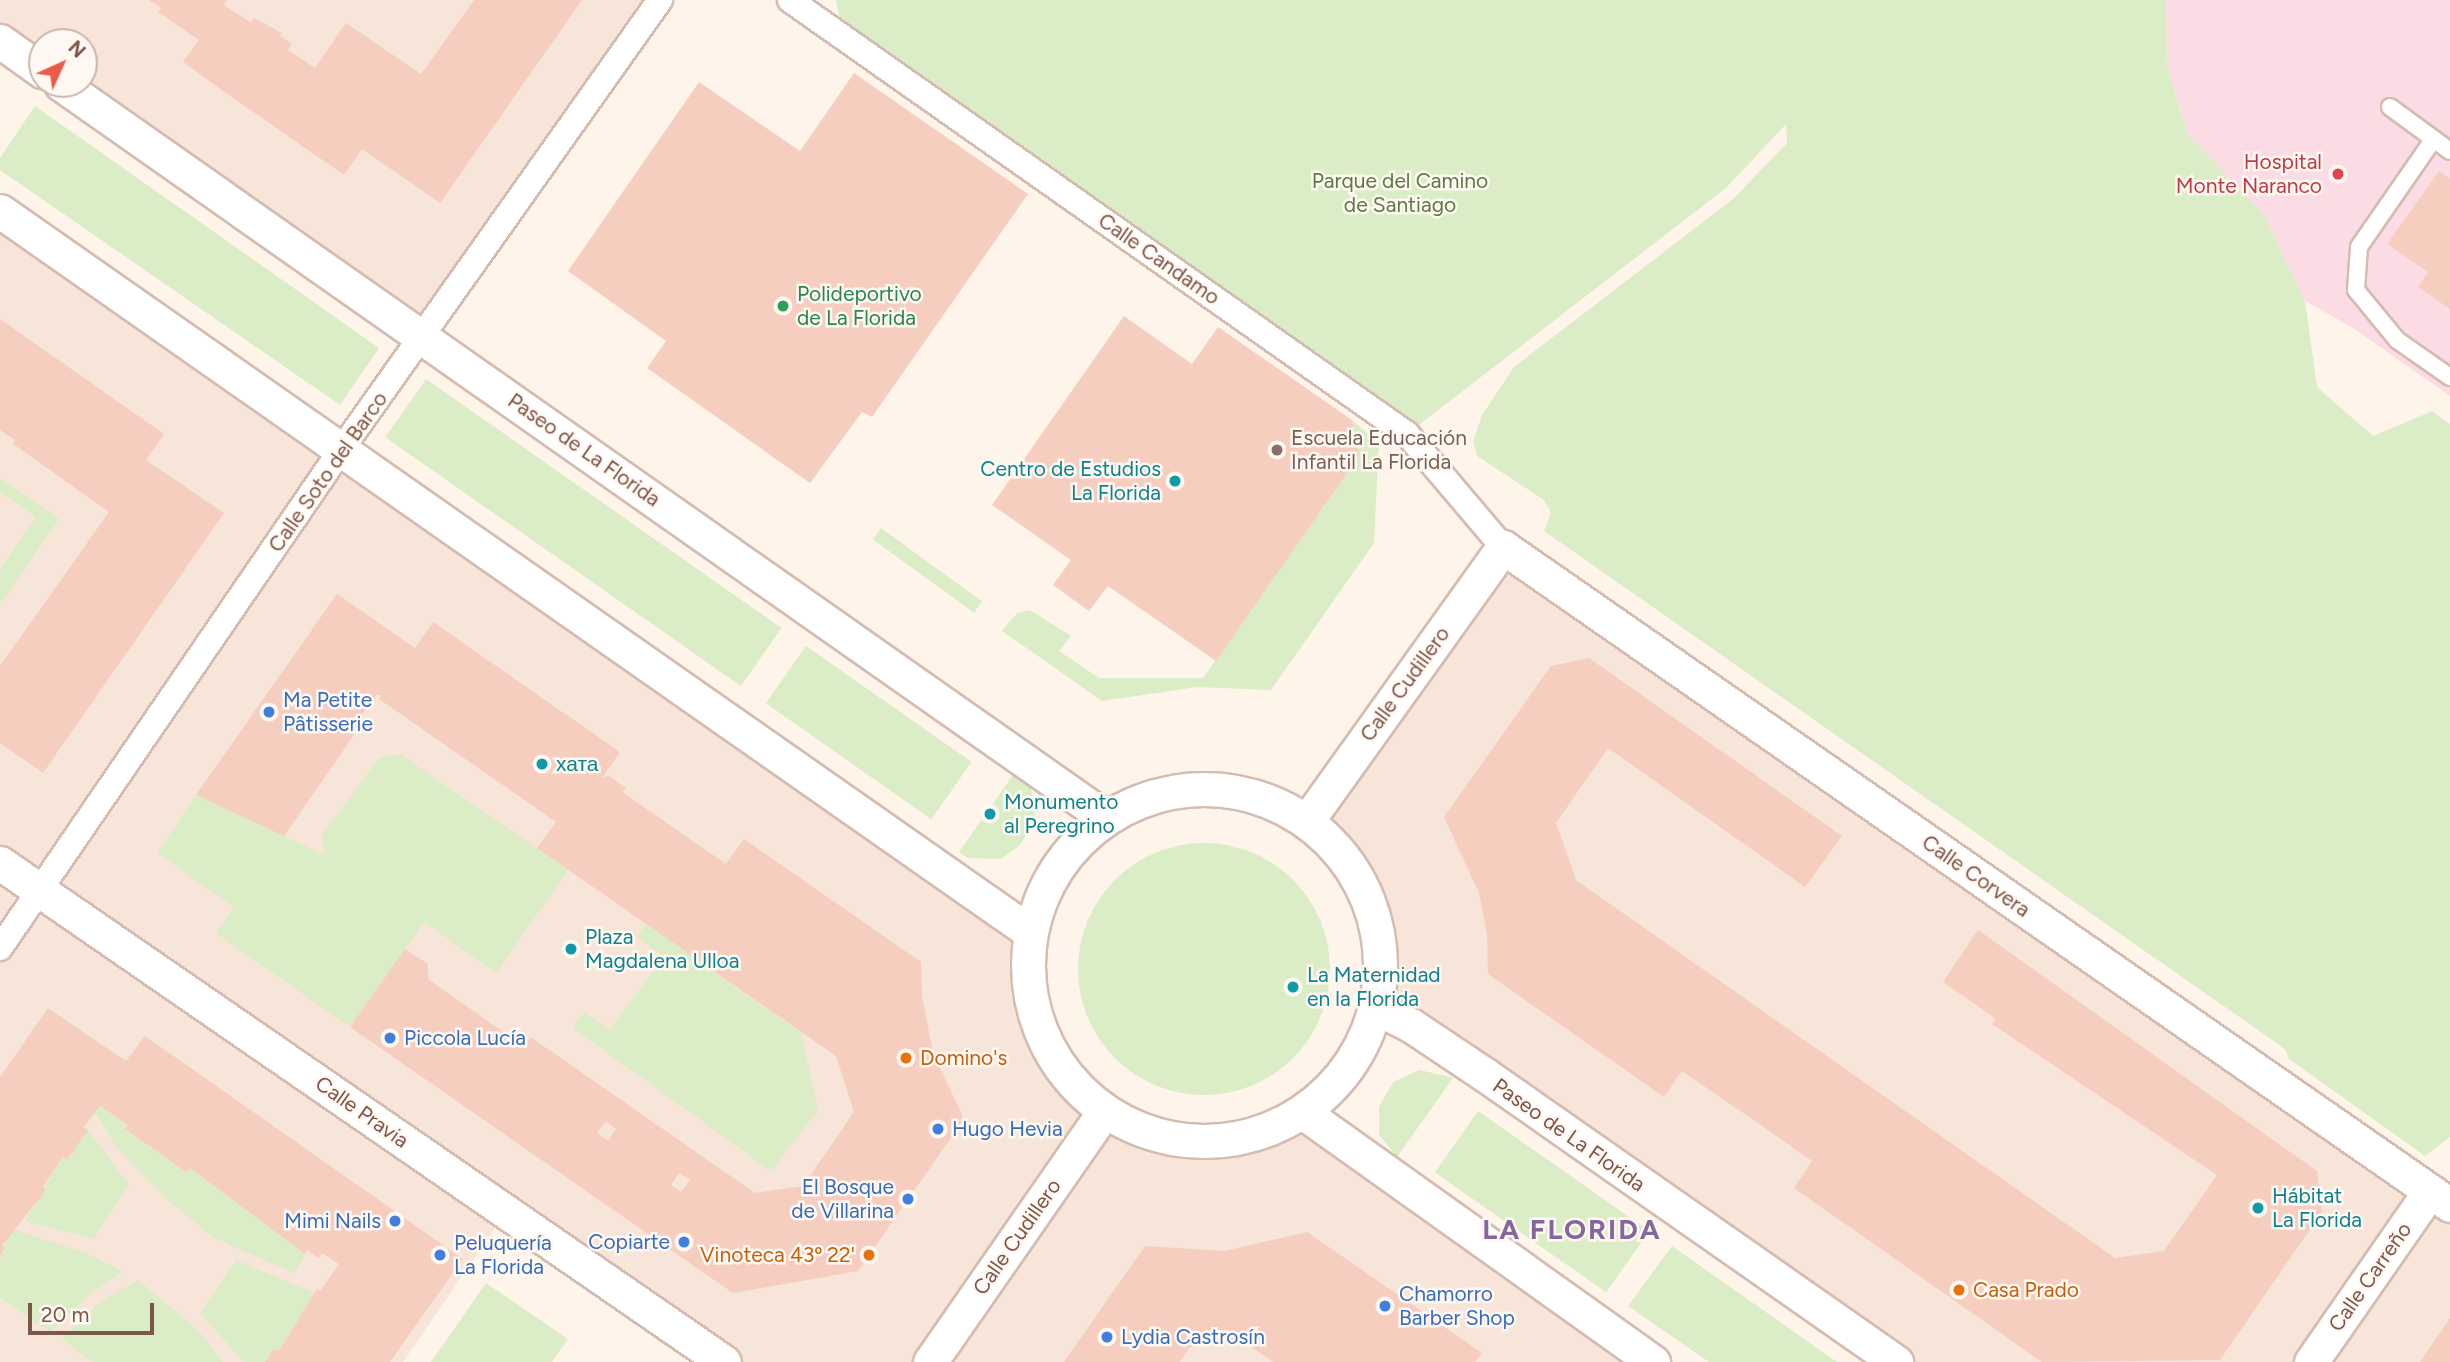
<!DOCTYPE html>
<html>
<head>
<meta charset="utf-8">
<style>
  body { margin:0 }
  #map { position:relative; width:2450px; height:1362px; overflow:hidden; background:#fef4ea; font-family:Figtree,sans-serif }
  div>[style] { position:absolute }
  [style*='--x'] { left:calc(var(--x)*1px); top:calc(var(--y)*1px); width:calc(var(--w)*1px); rotate:calc(var(--a)*1deg) }
  .residential>* { inset:0; background:#f6e5d8 }
  .medical>* { inset:0; background:#fcdce4 }
  .green>* { inset:0; background:#dbedc6; transform-origin:0 0 }
  .round { border-radius:50% }
  .building>* { inset:0; background:#f5cec0 }
  .roads { filter:drop-shadow(2px 0 #d4bcb1) drop-shadow(-2px 0 #d4bcb1) drop-shadow(0 2px #d4bcb1) drop-shadow(0 -2px #d4bcb1) }
  .service>* { height:16px; margin:-8px; padding:0 8px; transform-origin:8px; border-radius:8px; background:#fff }
  .pedestrian>* { height:24px; margin:-12px; padding:0 12px; transform-origin:12px; border-radius:12px; background:#fff }
  .minor>* { height:33px; margin:-16.5px; padding:0 16.5px; transform-origin:16.5px; border-radius:16.5px; background:#fff }
  .minor>.ring { margin:-16.5px; padding:0; box-sizing:content-box; background:none; border:33px solid #fff; border-radius:50% }
  .dots>* { width:19px; height:19px; translate:-50% -50%; box-sizing:border-box; border:4px solid #fff8f2; border-radius:50% }
  span { translate:-50% -50%; white-space:nowrap; text-align:center; line-height:1.15; -webkit-text-stroke:5px #fff8f2; paint-order:stroke }
  .health-label { font-size:21px; color:#be3a42 }
  .right { translate:-100% -50%; text-align:right }
  .park-label { font-size:21px; color:#587b3f }
  .street-label { font-size:21px; color:#7b564a }
  .leisure-label { font-size:21px; color:#27864d }
  .left { translate:0 -50%; text-align:left }
  .education-label { font-size:21px; color:#785e54 }
  .culture-label { font-size:21px; color:#0d838f }
  .shop-label { font-size:21px; color:#366cbe }
  .food-label { font-size:21px; color:#c56008 }
  .district-label { font-size:28px; color:#85679e; font-weight:700; letter-spacing:2px }
  .north { position:absolute; left:28px; top:28px; width:70px; height:70px; box-sizing:border-box; background:#fff8f2; border:2px solid #cab7af; border-radius:50%; rotate:45deg; font-size:19px; font-weight:700; line-height:28px; text-align:center; color:#7b564a }
  .north::after { content:''; display:block; margin:auto; width:24px; height:32px; background:#ee5a49; clip-path:polygon(50% 0,100% 100%,50% 72%,0 100%) }
  .scale { position:absolute; left:28px; top:1303px; width:126px; height:32px; box-sizing:border-box; border:4px solid #7b564a; border-top:0; padding-left:9px; font-size:21px; line-height:24px; white-space:nowrap; color:#7b564a; -webkit-text-stroke:5px #fff8f2; paint-order:stroke }
</style>
</head>
<body>
<div id="map">
  <div class="residential">
    <div style="clip-path:polygon(0 0,655px 0,423px 332px,84px 84px,84px 42px,42px 42px,42px 67px,0 37px)"></div>
    <div style="clip-path:polygon(0 213px,1027px 933px,1029px 1000px,1054px 1065px,1100px 1111px,1152px 1138px,1205px 1146px,1258px 1139px,1304px 1117px,1650px 1362px,719px 1362px,504px 1215px,403px 1362px,0 1362px)"></div>
    <div style="clip-path:polygon(1503px 550px,2450px 1207px,2450px 1362px,1903px 1362px,1379px 1006px,1382px 937px,1359px 871px,1311px 821px)"></div>
  </div>
  <div class="medical">
    <div style="clip-path:polygon(2166px 0,2450px 0,2450px 396px,2353px 328px,2305px 301px,2264px 215px,2187px 133px,2167px 66px)"></div>
  </div>
  <div class="green">
    <div style="clip-path:polygon(836px 0,2166px 0,2167px 66px,2187px 133px,2264px 215px,2305px 301px,2317px 387px,2373px 436px,2432px 411px,2450px 424px,2450px 1137px,2425px 1156px,2289px 1059px,2285px 1049px,1544px 531px,1551px 513px,1544px 500px,1477px 456px,1473px 442px,1482px 415px,1514px 367px,1733px 199px,1787px 143px,1786px 124px,1726px 188px,1407px 434px,844px 38px)"></div>
    <div style="clip-path:polygon(35px 106px,379px 348px,340px 405px,0 170px,0 158px)"></div>
    <div style="left:426px;top:379px;width:434px;height:71px;rotate:35deg"></div>
    <div style="clip-path:polygon(1352px 420px,1379px 443px,1374px 543px,1271px 690px,1197px 687px,1102px 701px,1002px 631px,1017px 613px,1030px 610px,1071px 636px,1059px 651px,1099px 678px,1203px 678px,1359px 456px)"></div>
    <div style="clip-path:polygon(0 478px,59px 519px,0 604px,0 570px,36px 517px,0 492px)"></div>
    <div style="left:881px;top:528px;width:125px;height:14px;rotate:36deg"></div>
    <div style="left:806px;top:646px;width:202px;height:70px;rotate:35deg"></div>
    <div style="clip-path:polygon(400px 754px,568px 870px,496px 973px,424px 922px,350px 1027px,216px 933px,234px 907px,157px 853px,196px 795px,325px 855px,322px 835px,379px 758px)"></div>
    <div style="clip-path:polygon(1015px 772px,1031px 788px,1035px 808px,1031px 828px,1020px 845px,1001px 859px,968px 858px,959px 852px)"></div>
    <div class="round" style="left:1078px;top:843px;width:252px;height:252px"></div>
    <div style="clip-path:polygon(646px 924px,801px 1033px,818px 1110px,771px 1171px,573px 1028px,584px 1012px,610px 1030px,664px 957px,637px 937px)"></div>
    <div style="clip-path:polygon(1420px 1070px,1453px 1078px,1397px 1157px,1379px 1135px,1379px 1107px,1393px 1082px)"></div>
    <div style="clip-path:polygon(100px 1106px,128px 1125px,125px 1130px,186px 1172px,190px 1168px,305px 1254px,294px 1273px,212px 1237px,168px 1200px,117px 1148px,95px 1112px)"></div>
    <div style="left:1478px;top:1111px;width:209px;height:75px;rotate:35deg"></div>
    <div style="clip-path:polygon(88px 1130px,129px 1185px,93px 1239px,25px 1221px,63px 1157px,67px 1160px)"></div>
    <div style="clip-path:polygon(13px 1230px,86px 1253px,123px 1272px,89px 1295px,50px 1332px,0 1298px,0 1256px)"></div>
    <div style="clip-path:polygon(1672px 1246px,1837px 1362px,1709px 1362px,1628px 1306px)"></div>
    <div style="clip-path:polygon(236px 1260px,314px 1293px,279px 1351px,274px 1349px,265px 1362px,244px 1362px,200px 1313px)"></div>
    <div style="clip-path:polygon(138px 1280px,199px 1331px,223px 1362px,93px 1362px,62px 1339px,102px 1301px)"></div>
    <div style="clip-path:polygon(486px 1283px,568px 1339px,552px 1362px,431px 1362px)"></div>
  </div>
  <div class="building">
    <div style="clip-path:polygon(149px 0,227px 0,224px 5px,251px 23px,254px 18px,282px 33px,280px 36px,292px 44px,288px 50px,315px 68px,346px 23px,421px 74px,474px 0,582px 0,440px 203px,362px 149px,344px 175px,226px 93px,183px 62px,199px 40px,158px 12px,161px 8px)"></div>
    <div style="clip-path:polygon(854px 73px,1028px 194px,872px 417px,862px 412px,810px 483px,647px 368px,666px 341px,568px 271px,699px 82px,800px 151px)"></div>
    <div style="clip-path:polygon(2439px 171px,2450px 179px,2450px 309px,2418px 287px,2428px 272px,2387px 244px)"></div>
    <div style="clip-path:polygon(1124px 316px,1192px 364px,1218px 327px,1352px 420px,1359px 456px,1216px 661px,1108px 586px,1089px 611px,1053px 585px,1071px 560px,992px 505px)"></div>
    <div style="clip-path:polygon(0 319px,164px 434px,146px 460px,224px 513px,43px 773px,0 743px,0 666px,109px 512px,13px 444px,15px 440px,0 430px)"></div>
    <div style="clip-path:polygon(evenodd,337px 594px,415px 648px,433px 622px,620px 752px,602px 778px,609px 776px,626px 788px,622px 792px,726px 864px,744px 839px,921px 962px,922px 996px,933px 1053px,964px 1119px,858px 1271px,733px 1293px,350px 1027px,405px 949px,428px 964px,428px 979px,519px 1043px,532px 1038px,755px 1193px,803px 1186px,854px 1112px,836px 1056px,537px 848px,556px 822px,379px 699px,381px 695px,376px 695px,357px 722px,361px 725px,284px 836px,196px 795px,337px 594px,606px 1121px,616px 1129px,608px 1141px,597px 1133px,606px 1121px,337px 594px,679px 1173px,690px 1180px,681px 1192px,671px 1185px,679px 1173px)"></div>
    <div style="clip-path:polygon(1589px 658px,1842px 836px,1805px 887px,1608px 748px,1556px 823px,1576px 880px,1623px 913px,2115px 1258px,2164px 1251px,2217px 1175px,1992px 1024px,1996px 1019px,1943px 982px,1978px 930px,2317px 1171px,2322px 1212px,2220px 1360px,2042px 1362px,1794px 1188px,1812px 1161px,1768px 1130px,1682px 1071px,1664px 1097px,1488px 974px,1487px 934px,1479px 893px,1444px 817px,1551px 666px)"></div>
    <div style="clip-path:polygon(48px 1008px,126px 1061px,145px 1036px,463px 1259px,390px 1362px,265px 1362px,274px 1349px,279px 1351px,317px 1289px,320px 1291px,339px 1264px,322px 1253px,319px 1258px,307px 1250px,305px 1254px,190px 1168px,186px 1172px,125px 1129px,128px 1125px,100px 1106px,84px 1127px,88px 1130px,67px 1160px,63px 1157px,43px 1187px,46px 1190px,2px 1246px,5px 1248px,0 1256px,0 1077px)"></div>
    <div style="clip-path:polygon(1307px 1232px,1482px 1353px,1475px 1362px,1273px 1362px,1243px 1341px,1190px 1347px,1180px 1362px,1064px 1362px,1145px 1246px,1225px 1251px)"></div>
    <div style="clip-path:polygon(2450px 1318px,2450px 1362px,2420px 1362px)"></div>
  </div>
  <div class="roads">
    <div class="service">
      <div style="--x:2390;--y:107;--w:74;--a:36.3"></div>
      <div style="--x:2433;--y:140;--w:130;--a:124.7"></div>
      <div style="--x:2359;--y:247;--w:43;--a:94"></div>
      <div style="--x:2356;--y:290;--w:65;--a:50.6"></div>
      <div style="--x:2397;--y:340;--w:65;--a:34.9"></div>
    </div>
    <div class="pedestrian">
      <div style="--x:790;--y:0;--w:754;--a:35.12"></div>
      <div style="--x:1407;--y:434;--w:148;--a:49.7"></div>
      <div style="--x:0;--y:948;--w:604;--a:-55.6"></div>
      <div style="--x:341;--y:450;--w:552;--a:-54.67"></div>
    </div>
    <div class="minor">
      <div style="--x:0;--y:41;--w:52;--a:35.5"></div>
      <div style="--x:61;--y:84;--w:1277;--a:35.08"></div>
      <div style="--x:0;--y:211;--w:1257;--a:34.99"></div>
      <div class="ring" style="left:1028px;top:789px;width:319px;height:319px"></div>
      <div style="--x:1307;--y:821;--w:337;--a:-54.4"></div>
      <div style="--x:1503;--y:547;--w:1153;--a:34.79"></div>
      <div style="--x:0;--y:863;--w:879;--a:34.58"></div>
      <div style="--x:1377;--y:1008;--w:39;--a:27"></div>
      <div style="--x:1412;--y:1026;--w:87;--a:33.7"></div>
      <div style="--x:1484;--y:1074;--w:503;--a:34.95"></div>
      <div style="--x:1304;--y:1113;--w:429;--a:35.5"></div>
      <div style="--x:930;--y:1362;--w:305;--a:-55.2"></div>
      <div style="--x:2311;--y:1362;--w:208;--a:-55.2"></div>
    </div>
  </div>
  <div class="dots">
    <div style="left:2338px;top:174px;background:#e0444e"></div>
    <div style="left:783px;top:306px;background:#2e9e5b"></div>
    <div style="left:1277px;top:450px;background:#8d6e63"></div>
    <div style="left:1175px;top:481px;background:#0f9aa8"></div>
    <div style="left:269px;top:712px;background:#3f7fe0"></div>
    <div style="left:542px;top:764px;background:#0f9aa8"></div>
    <div style="left:990px;top:814px;background:#0f9aa8"></div>
    <div style="left:571px;top:949px;background:#0f9aa8"></div>
    <div style="left:1293px;top:987px;background:#0f9aa8"></div>
    <div style="left:390px;top:1038px;background:#3f7fe0"></div>
    <div style="left:906px;top:1058px;background:#e8710a"></div>
    <div style="left:938px;top:1129px;background:#3f7fe0"></div>
    <div style="left:908px;top:1199px;background:#3f7fe0"></div>
    <div style="left:2258px;top:1208px;background:#0f9aa8"></div>
    <div style="left:395px;top:1221px;background:#3f7fe0"></div>
    <div style="left:684px;top:1242px;background:#3f7fe0"></div>
    <div style="left:440px;top:1255px;background:#3f7fe0"></div>
    <div style="left:869px;top:1255px;background:#e8710a"></div>
    <div style="left:1959px;top:1290px;background:#e8710a"></div>
    <div style="left:1385px;top:1306px;background:#3f7fe0"></div>
    <div style="left:1107px;top:1337px;background:#3f7fe0"></div>
  </div>
  <div class="health-label">
    <span class="right" style="left:2322px;top:174px">Hospital<br>Monte Naranco</span>
  </div>
  <div class="park-label">
    <span style="left:1400px;top:193px">Parque del Camino<br>de Santiago</span>
  </div>
  <div class="street-label">
    <span style="left:1159px;top:259px;rotate:35deg">Calle Candamo</span>
    <span style="left:584px;top:450px;rotate:35deg">Paseo de La Florida</span>
    <span style="left:328px;top:472px;rotate:-55deg">Calle Soto del Barco</span>
    <span style="left:1405px;top:684px;rotate:-54deg">Calle Cudillero</span>
    <span style="left:1976px;top:876px;rotate:35deg">Calle Corvera</span>
    <span style="left:362px;top:1112px;rotate:35deg">Calle Pravia</span>
    <span style="left:1569px;top:1135px;rotate:35deg">Paseo de La Florida</span>
    <span style="left:1017px;top:1237px;rotate:-55deg">Calle Cudillero</span>
    <span style="left:2370px;top:1277px;rotate:-55deg">Calle Carreño</span>
  </div>
  <div class="leisure-label">
    <span class="left" style="left:797px;top:306px">Polideportivo<br>de La Florida</span>
  </div>
  <div class="education-label">
    <span class="left" style="left:1291px;top:450px">Escuela Educación<br>Infantil La Florida</span>
  </div>
  <div class="culture-label">
    <span class="right" style="left:1161px;top:481px">Centro de Estudios<br>La Florida</span>
    <span class="left" style="left:556px;top:764px">хата</span>
    <span class="left" style="left:1004px;top:814px">Monumento<br>al Peregrino</span>
    <span class="left" style="left:585px;top:949px">Plaza<br>Magdalena Ulloa</span>
    <span class="left" style="left:1307px;top:987px">La Maternidad<br>en la Florida</span>
    <span class="left" style="left:2272px;top:1208px">Hábitat<br>La Florida</span>
  </div>
  <div class="shop-label">
    <span class="left" style="left:283px;top:712px">Ma Petite<br>Pâtisserie</span>
    <span class="left" style="left:404px;top:1038px">Piccola Lucía</span>
    <span class="left" style="left:952px;top:1129px">Hugo Hevia</span>
    <span class="right" style="left:894px;top:1199px">El Bosque<br>de Villarina</span>
    <span class="right" style="left:381px;top:1221px">Mimi Nails</span>
    <span class="right" style="left:670px;top:1242px">Copiarte</span>
    <span class="left" style="left:454px;top:1255px">Peluquería<br>La Florida</span>
    <span class="left" style="left:1399px;top:1306px">Chamorro<br>Barber Shop</span>
    <span class="left" style="left:1121px;top:1337px">Lydia Castrosín</span>
  </div>
  <div class="food-label">
    <span class="left" style="left:920px;top:1058px">Domino's</span>
    <span class="right" style="left:855px;top:1255px">Vinoteca 43º 22'</span>
    <span class="left" style="left:1973px;top:1290px">Casa Prado</span>
  </div>
  <div class="district-label">
    <span style="left:1572px;top:1229px">LA FLORIDA</span>
  </div>
  <div class="north">N</div>
  <div class="scale">20 m</div>
</div>
</body>
</html>
